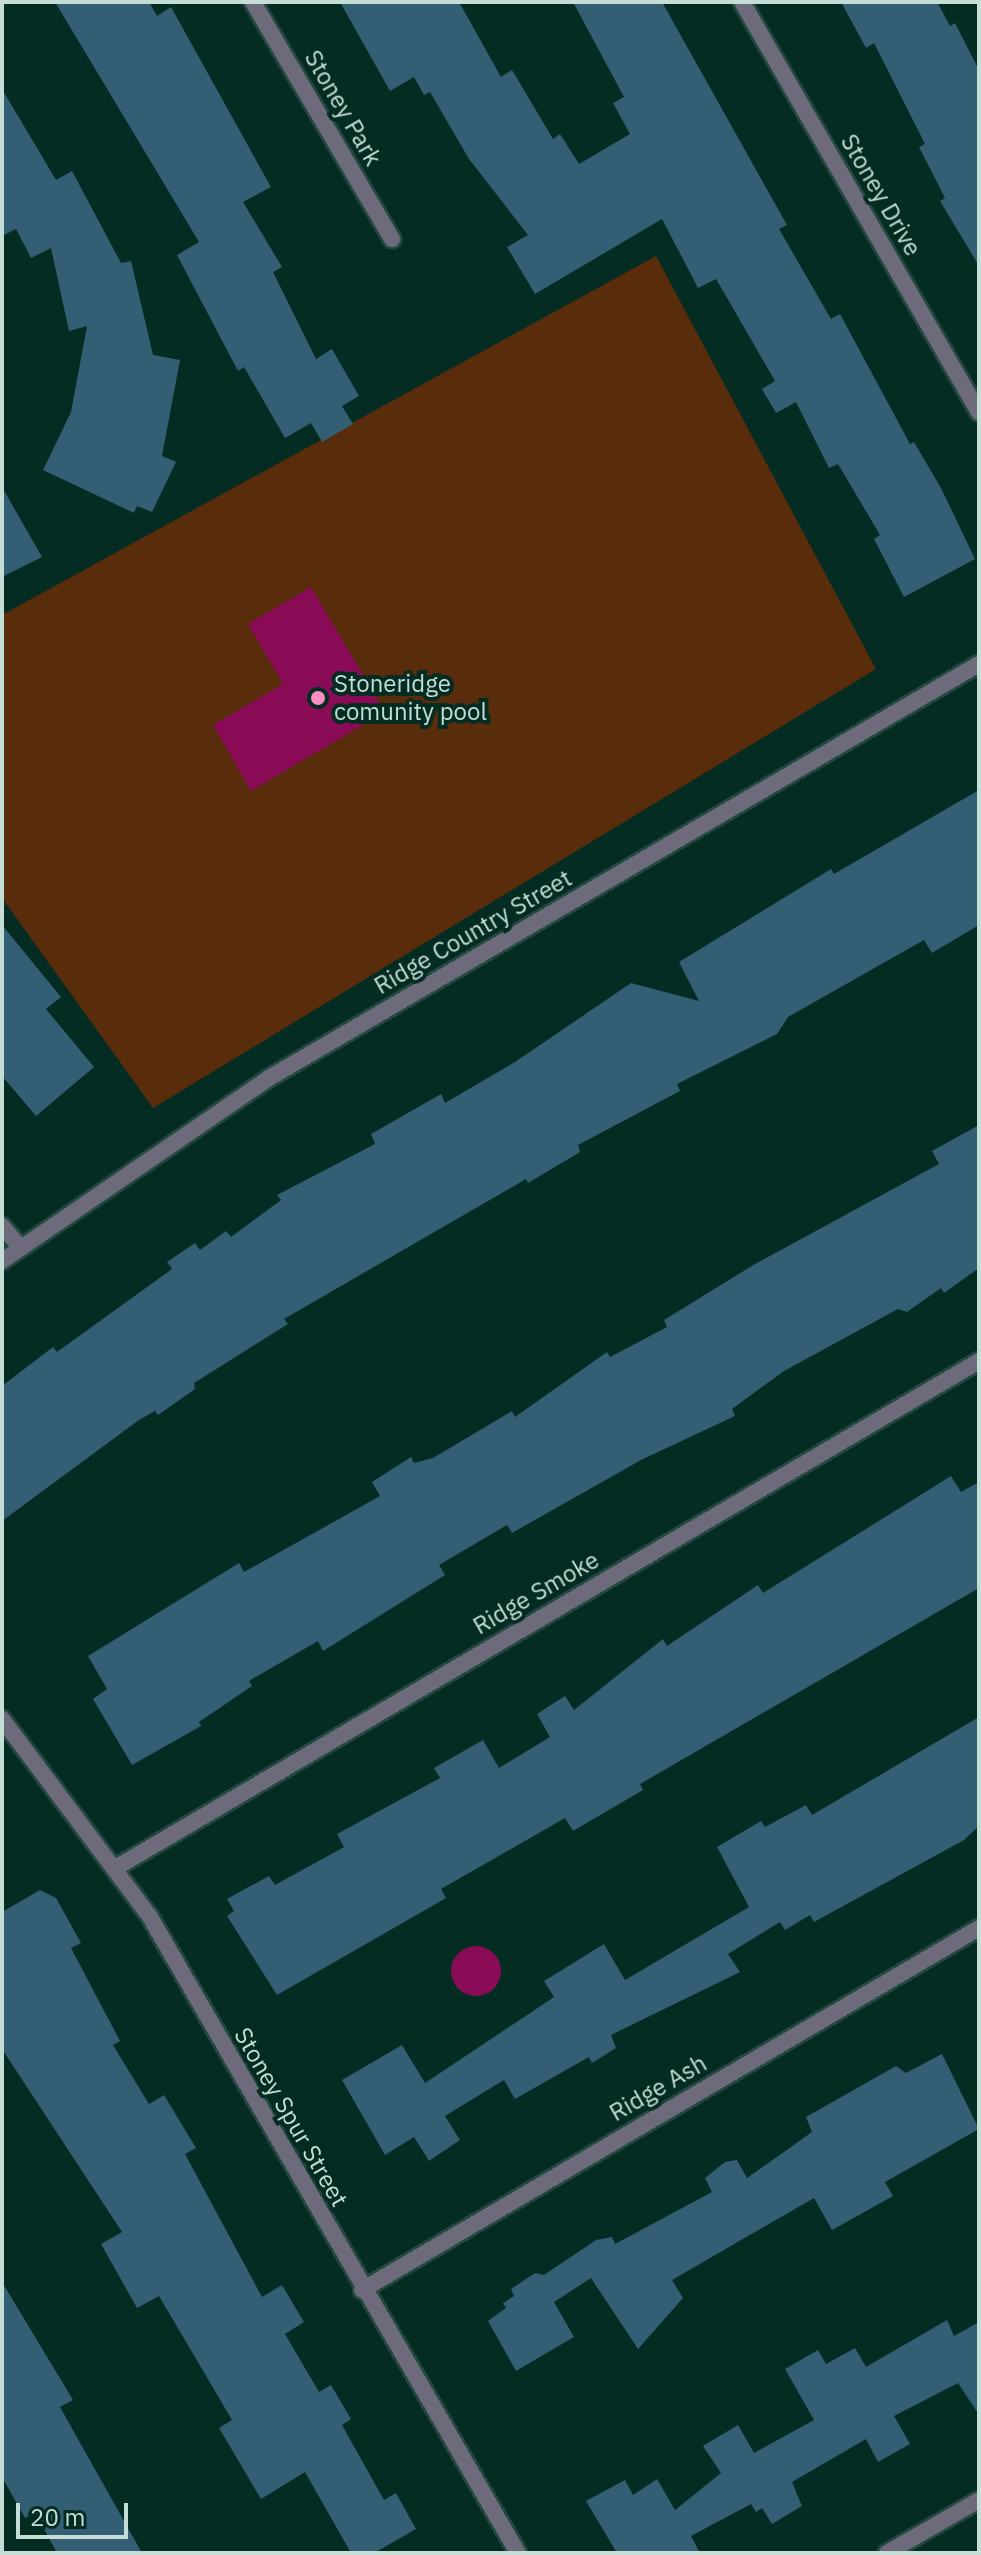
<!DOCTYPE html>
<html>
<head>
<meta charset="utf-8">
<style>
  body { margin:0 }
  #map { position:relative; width:981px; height:2555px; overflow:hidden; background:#042c22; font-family:"IBM Plex Sans",sans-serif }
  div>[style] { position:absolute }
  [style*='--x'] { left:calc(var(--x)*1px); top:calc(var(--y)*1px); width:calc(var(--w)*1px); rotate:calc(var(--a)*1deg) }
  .green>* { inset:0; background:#592c0b }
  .water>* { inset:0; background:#8a0c57 }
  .round { border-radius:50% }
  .building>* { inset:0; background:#335e74 }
  .roads { filter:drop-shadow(2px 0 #23483f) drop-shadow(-2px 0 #23483f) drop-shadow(0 2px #23483f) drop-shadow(0 -2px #23483f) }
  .street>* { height:16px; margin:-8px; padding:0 8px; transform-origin:8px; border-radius:8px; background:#6d6a7c }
  .dots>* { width:22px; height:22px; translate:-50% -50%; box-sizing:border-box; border:4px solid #042c22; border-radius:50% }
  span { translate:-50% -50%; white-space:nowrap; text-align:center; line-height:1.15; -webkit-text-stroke:8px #042c22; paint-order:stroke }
  .street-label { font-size:24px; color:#c4ded5 }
  .poi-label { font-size:24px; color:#c4ded5 }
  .left { translate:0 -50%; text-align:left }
  .frame { position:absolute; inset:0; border:4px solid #c4ded5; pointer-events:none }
  .scale { position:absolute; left:16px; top:2503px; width:112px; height:36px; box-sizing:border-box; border:4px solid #c4ded5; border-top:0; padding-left:10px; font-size:24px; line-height:28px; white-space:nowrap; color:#c4ded5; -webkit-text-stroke:6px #042c22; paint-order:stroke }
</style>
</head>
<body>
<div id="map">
  <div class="green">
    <div style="clip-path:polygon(656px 256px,876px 669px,153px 1108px,2px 898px,2px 615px)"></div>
  </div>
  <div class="water">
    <div style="clip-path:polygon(311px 587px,385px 712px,251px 791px,213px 725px,283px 684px,248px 624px)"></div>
    <div class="round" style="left:451px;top:1946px;width:50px;height:50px"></div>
  </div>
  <div class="building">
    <div style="clip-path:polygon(55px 2px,149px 2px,157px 16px,171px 7px,271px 187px,243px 202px,282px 267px,273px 272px,316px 359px,332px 349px,359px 396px,342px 406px,353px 424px,322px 442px,311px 423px,285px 438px,244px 367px,238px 371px,177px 255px,199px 242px)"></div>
    <div style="clip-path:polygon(340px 2px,459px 2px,501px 77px,512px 70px,553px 139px,560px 134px,579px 164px,630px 134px,613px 103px,624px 97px,573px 2px,662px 2px,787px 225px,779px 229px,831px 319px,840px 314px,910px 444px,914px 442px,941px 488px,975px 559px,904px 597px,874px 539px,880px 535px,838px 464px,829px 468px,796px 402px,776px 413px,762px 389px,775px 381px,730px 303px,716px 279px,698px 288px,662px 219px,535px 294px,507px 247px,528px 235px,469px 159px,430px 92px,424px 95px,414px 77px,390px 91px)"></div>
    <div style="clip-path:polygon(841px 2px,937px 2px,950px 26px,955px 23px,979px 70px,979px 266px,940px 201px,945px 198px,919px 147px,925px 144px,874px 43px,866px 48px)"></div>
    <div style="clip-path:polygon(2px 89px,56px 180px,72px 171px,121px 263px,131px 261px,153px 355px,180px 360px,162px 456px,176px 462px,152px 512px,137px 506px,134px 513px,43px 470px,71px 412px,87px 326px,69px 331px,51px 248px,31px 258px,16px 229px,2px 236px)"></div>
    <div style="clip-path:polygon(2px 487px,42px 557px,2px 577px)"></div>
    <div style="clip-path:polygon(979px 790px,979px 925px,932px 953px,924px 940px,788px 1017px,777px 1034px,677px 1084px,680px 1091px,578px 1145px,580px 1152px,528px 1183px,526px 1179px,284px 1319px,288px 1324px,194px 1383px,195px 1389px,158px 1415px,155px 1411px,139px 1420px,2px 1521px,2px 1386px,53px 1347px,57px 1352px,172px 1269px,167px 1262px,195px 1243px,200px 1250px,226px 1231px,231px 1237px,281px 1200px,277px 1195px,375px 1144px,371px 1134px,441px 1094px,445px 1103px,515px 1062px,631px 983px,699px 1001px,679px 962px,831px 869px,834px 874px)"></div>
    <div style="clip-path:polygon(2px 925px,61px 997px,46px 1009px,94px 1067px,36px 1116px,2px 1076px)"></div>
    <div style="clip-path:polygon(979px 1125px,979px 1268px,944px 1293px,941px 1288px,907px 1312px,898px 1309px,784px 1371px,732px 1409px,735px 1416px,641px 1460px,512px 1533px,507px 1525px,439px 1565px,445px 1575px,323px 1651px,318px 1641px,249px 1681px,252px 1686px,199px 1722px,201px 1726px,132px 1765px,93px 1699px,107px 1689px,88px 1656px,239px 1563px,244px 1572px,380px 1496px,372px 1482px,411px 1457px,414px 1463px,433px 1458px,512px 1411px,515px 1417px,607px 1352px,610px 1357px,667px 1327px,664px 1320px,755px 1264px,939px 1164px,932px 1151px)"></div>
    <div style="clip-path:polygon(951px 1476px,961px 1492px,979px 1482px,979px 1588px,640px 1784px,643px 1790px,573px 1831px,565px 1818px,441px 1889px,446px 1898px,277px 1995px,227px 1916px,234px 1911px,227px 1899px,269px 1876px,275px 1885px,344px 1847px,337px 1834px,440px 1778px,434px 1768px,483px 1740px,499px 1768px,550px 1737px,537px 1714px,565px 1696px,574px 1710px,663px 1639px,667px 1646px,758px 1585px,763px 1593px)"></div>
    <div style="clip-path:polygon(979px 1717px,979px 1826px,964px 1840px,814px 1922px,810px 1915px,785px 1930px,780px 1922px,728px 1954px,740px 1972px,611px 2035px,616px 2048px,592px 2063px,589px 2057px,515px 2099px,504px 2080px,445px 2116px,460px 2140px,429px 2161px,414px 2137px,385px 2155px,342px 2080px,402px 2045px,425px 2083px,554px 1997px,544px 1981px,604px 1944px,625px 1980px,749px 1907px,717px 1847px,761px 1821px,765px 1827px,806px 1805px,812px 1815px)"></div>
    <div style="clip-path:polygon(40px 1890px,56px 1898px,81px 1943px,71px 1948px,120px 2041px,113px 2045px,149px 2104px,164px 2095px,196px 2148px,185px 2154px,262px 2297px,282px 2285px,304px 2322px,285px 2334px,319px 2392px,331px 2385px,351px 2419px,342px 2425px,384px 2500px,396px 2493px,416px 2529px,374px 2553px,351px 2553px,305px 2472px,261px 2499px,219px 2428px,232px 2420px,159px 2296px,137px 2308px,101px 2244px,122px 2232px,2px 2049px,2px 1912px)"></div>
    <div style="clip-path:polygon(942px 2054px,979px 2129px,885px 2182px,893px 2196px,832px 2230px,814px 2198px,672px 2280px,683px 2298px,638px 2349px,591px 2278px,554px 2302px,574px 2337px,516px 2371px,488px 2321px,506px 2308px,503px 2303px,514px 2296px,511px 2289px,535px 2273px,544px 2275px,596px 2240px,612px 2237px,615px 2244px,712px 2192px,705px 2178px,725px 2162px,737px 2160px,747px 2178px,812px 2132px,806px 2117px,896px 2066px,906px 2073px)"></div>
    <div style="clip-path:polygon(2px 2282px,73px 2400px,60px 2407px,142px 2553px,57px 2553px,35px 2512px,25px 2518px,2px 2477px)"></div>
    <div style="clip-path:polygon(947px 2320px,954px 2336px,979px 2322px,979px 2415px,958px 2383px,894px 2416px,910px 2444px,878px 2462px,866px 2439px,792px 2482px,802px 2506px,772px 2524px,762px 2508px,756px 2512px,751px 2504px,691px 2536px,700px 2553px,617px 2553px,586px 2501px,625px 2480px,633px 2495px,657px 2479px,675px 2510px,721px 2473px,703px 2446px,738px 2425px,754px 2453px,814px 2420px,785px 2369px,818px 2350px,826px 2364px,855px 2348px,866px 2367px)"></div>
  </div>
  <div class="roads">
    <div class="street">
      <div style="--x:253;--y:2;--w:275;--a:59.6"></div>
      <div style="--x:742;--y:2;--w:474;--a:60"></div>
      <div style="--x:2;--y:1226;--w:29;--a:49"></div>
      <div style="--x:2;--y:1261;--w:324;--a:-34.4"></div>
      <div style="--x:269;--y:1078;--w:822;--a:-30.25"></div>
      <div style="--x:2;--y:1719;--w:247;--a:53.2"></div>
      <div style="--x:150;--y:1917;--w:735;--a:59.95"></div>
      <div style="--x:117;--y:1867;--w:1000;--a:-30.41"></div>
      <div style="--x:362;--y:2290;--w:715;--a:-30.4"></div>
      <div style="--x:887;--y:2553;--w:106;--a:-29.9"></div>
    </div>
  </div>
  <div class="dots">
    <div style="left:318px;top:698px;background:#fc8fc1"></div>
  </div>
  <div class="street-label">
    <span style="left:343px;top:108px;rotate:60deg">Stoney Park</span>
    <span style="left:881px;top:195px;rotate:60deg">Stoney Drive</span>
    <span style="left:473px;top:932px;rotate:-30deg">Ridge Country Street</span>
    <span style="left:536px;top:1593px;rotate:-30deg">Ridge Smoke</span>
    <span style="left:658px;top:2088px;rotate:-30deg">Ridge Ash</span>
    <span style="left:291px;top:2117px;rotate:60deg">Stoney Spur Street</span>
  </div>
  <div class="poi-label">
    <span class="left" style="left:334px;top:698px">Stoneridge<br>comunity pool</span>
  </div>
  <div class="frame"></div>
  <div class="scale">20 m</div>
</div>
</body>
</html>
